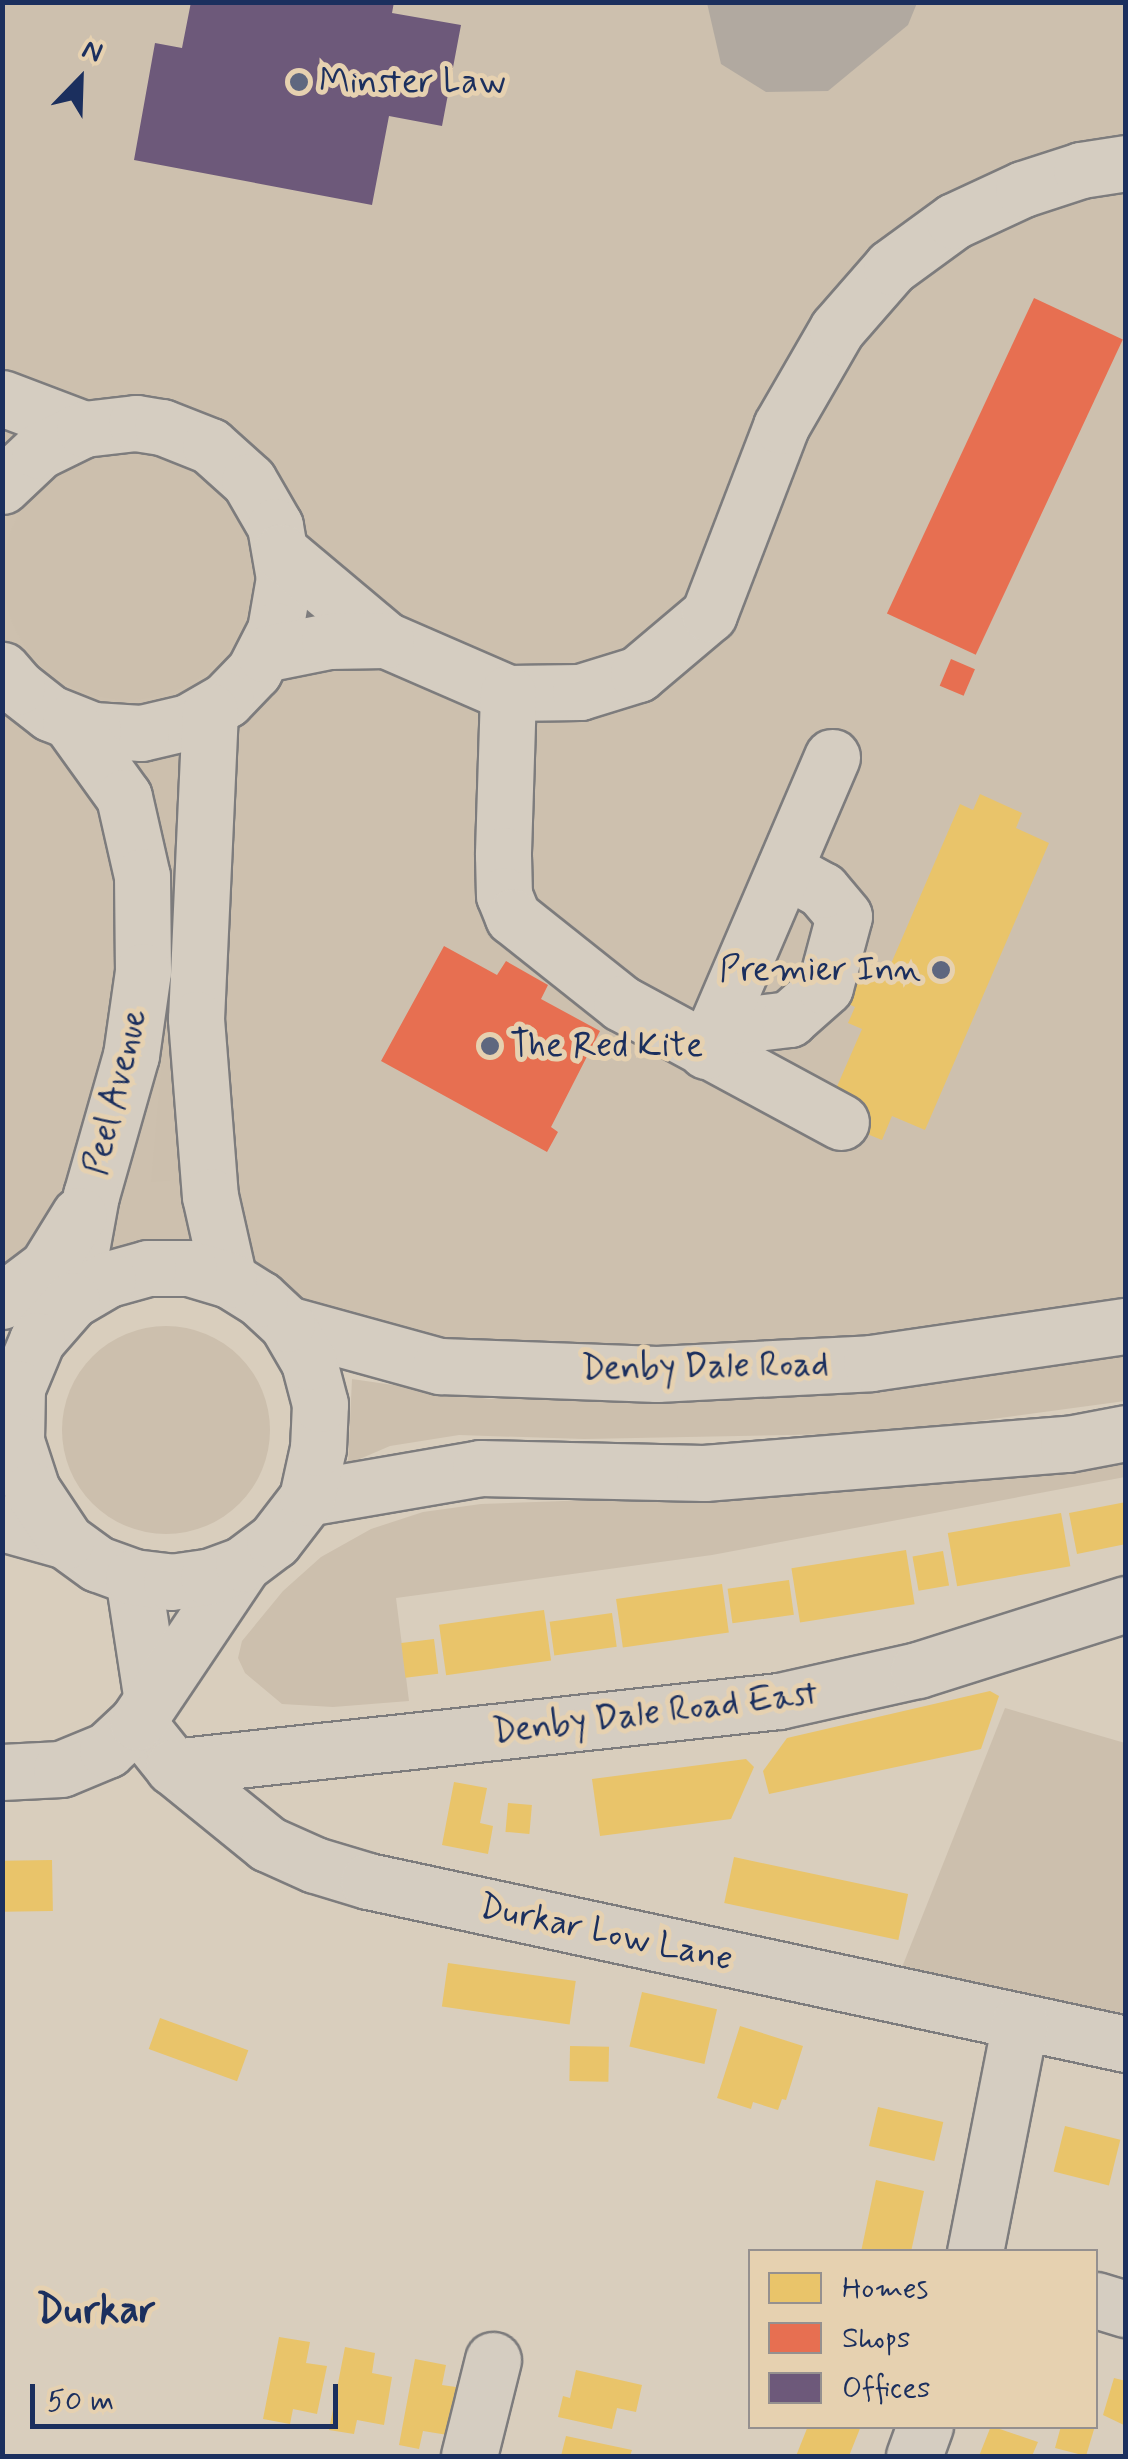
<!DOCTYPE html>
<html>
<head>
<meta charset="utf-8">
<style>
  body { margin:0 }
  #map { position:relative; width:1128px; height:2459px; overflow:hidden; background:#d9cebd; font-family:Mynerve,sans-serif }
  div>[style] { position:absolute }
  [style*='--x'] { left:calc(var(--x)*1px); top:calc(var(--y)*1px); width:calc(var(--w)*1px); rotate:calc(var(--a)*1deg) }
  .built>* { inset:0; background:#cdc0ae }
  .green>* { inset:0; background:#ccbfad }
  .round { border-radius:50% }
  .water>* { inset:0; background:#b1a9a0 }
  .homes>* { inset:0; background:#e9c46a; transform-origin:0 0 }
  .shops>* { inset:0; background:#e76f51; transform-origin:0 0 }
  .offices>* { inset:0; background:#6d597a }
  .roads { filter:drop-shadow(2px 0 #7d7c7d) drop-shadow(-2px 0 #7d7c7d) drop-shadow(0 2px #7d7c7d) drop-shadow(0 -2px #7d7c7d) }
  .minor>* { height:55px; margin:-27.5px; padding:0 27.5px; transform-origin:27.5px; border-radius:27.5px; background:#d5cdc1 }
  .major>* { height:55px; margin:-27.5px; padding:0 27.5px; transform-origin:27.5px; border-radius:27.5px; background:#d5cdc1 }
  .dots>* { width:28px; height:28px; translate:-50% -50%; box-sizing:border-box; border:5px solid #e6d1b0; border-radius:50% }
  span { translate:-50% -50%; white-space:nowrap; text-align:center; line-height:1.15; -webkit-text-stroke:10px #e6d1b0; paint-order:stroke }
  .poi-label { font-size:35px; color:#1b2f5e }
  .left { translate:0 -50%; text-align:left }
  .right { translate:-100% -50%; text-align:right }
  .street-label { font-size:35px; color:#1b2f5e }
  .quarter-label { font-size:40px; color:#1b2f5e; font-weight:700 }
  .frame { position:absolute; inset:0; border:5px solid #1b2f5e; pointer-events:none }
  .legend { position:absolute; left:748px; top:2249px; width:350px; height:180px; box-sizing:border-box; background:#e6d1b0; border:2px solid #95908f; margin:0; padding:12px 18px; list-style:none; font-size:30px; color:#1b2f5e }
  .legend li { display:flex; align-items:center; gap:20px; height:50px }
  .legend b { width:50px; border:2px solid #95908f }
  .north { position:absolute; left:30px; top:30px; width:100px; height:100px; -webkit-text-stroke:8px #e6d1b0; paint-order:stroke; rotate:23deg; font-size:28px; font-weight:700; line-height:40px; text-align:center; color:#1b2f5e }
  .north::after { content:''; display:block; margin:auto; width:35px; height:45px; background:#1b2f5e; clip-path:polygon(50% 0,100% 100%,50% 72%,0 100%) }
  .scale { position:absolute; left:30px; top:2384px; width:308px; height:45px; box-sizing:border-box; border:5px solid #1b2f5e; border-top:0; padding-left:12px; font-size:30px; line-height:35px; white-space:nowrap; color:#1b2f5e; -webkit-text-stroke:8px #e6d1b0; paint-order:stroke }
</style>
</head>
<body>
<div id="map">
  <div class="built">
    <div style="clip-path:polygon(2px 3px,1125px 3px,1125px 1326px,440px 1366px,228px 1280px,72px 1300px,3px 1333px)"></div>
  </div>
  <div class="green">
    <div class="round" style="left:3px;top:450px;width:250px;height:250px"></div>
    <div style="clip-path:polygon(186px 752px,189px 1179px,151px 1182px,169px 980px,138px 762px)"></div>
    <div class="round" style="left:62px;top:1326px;width:208px;height:208px"></div>
    <div style="clip-path:polygon(1125px 1349px,1125px 1401px,889px 1433px,584px 1439px,459px 1435px,390px 1446px,348px 1464px,352px 1379px,489px 1399px,695px 1394px)"></div>
    <div style="clip-path:polygon(1125px 1447px,1125px 1477px,712px 1555px,396px 1598px,409px 1701px,333px 1707px,282px 1704px,245px 1673px,238px 1658px,242px 1641px,283px 1591px,321px 1557px,371px 1529px,423px 1512px,481px 1504px,731px 1495px)"></div>
    <div style="clip-path:polygon(1005px 1708px,1125px 1743px,1125px 2044px,891px 1995px)"></div>
  </div>
  <div class="water">
    <div style="clip-path:polygon(707px 3px,707px 2px,917px 3px,908px 25px,828px 91px,766px 92px,721px 64px)"></div>
  </div>
  <div class="homes">
    <div style="clip-path:polygon(980px 794px,1022px 813px,1016px 828px,1049px 843px,925px 1130px,892px 1116px,882px 1140px,855px 1129px,866px 1104px,835px 1091px,862px 1029px,848px 1023px,855px 1007px,833px 997px,846px 967px,869px 976px,873px 967px,887px 973px,960px 804px,973px 810px)"></div>
    <div style="clip-path:polygon(1126px 1502px,1126px 1544px,1077px 1554px,1069px 1513px)"></div>
    <div style="left:1061px;top:1513px;width:54px;height:115px;rotate:80deg"></div>
    <div style="left:906px;top:1550px;width:55px;height:116px;rotate:81deg"></div>
    <div style="left:943px;top:1551px;width:35px;height:31px;rotate:80deg"></div>
    <div style="left:789px;top:1580px;width:35px;height:62px;rotate:82deg"></div>
    <div style="left:722px;top:1584px;width:49px;height:107px;rotate:82deg"></div>
    <div style="left:544px;top:1610px;width:51px;height:106px;rotate:82deg"></div>
    <div style="left:612px;top:1613px;width:34px;height:63px;rotate:82deg"></div>
    <div style="left:434px;top:1639px;width:35px;height:33px;rotate:83deg"></div>
    <div style="clip-path:polygon(990px 1691px,999px 1696px,981px 1749px,769px 1794px,763px 1771px,787px 1738px)"></div>
    <div style="clip-path:polygon(746px 1759px,754px 1767px,731px 1819px,600px 1836px,592px 1779px)"></div>
    <div style="clip-path:polygon(454px 1782px,487px 1788px,480px 1823px,493px 1826px,488px 1854px,442px 1845px)"></div>
    <div style="left:508px;top:1803px;width:24px;height:29px;rotate:5deg"></div>
    <div style="left:734px;top:1857px;width:178px;height:47px;rotate:12deg"></div>
    <div style="left:52px;top:1860px;width:51px;height:50px;rotate:89deg"></div>
    <div style="left:448px;top:1963px;width:129px;height:44px;rotate:8deg"></div>
    <div style="left:642px;top:1992px;width:77px;height:56px;rotate:13deg"></div>
    <div style="left:160px;top:2018px;width:94px;height:33px;rotate:20deg"></div>
    <div style="clip-path:polygon(740px 2026px,803px 2046px,786px 2100px,782px 2099px,778px 2110px,753px 2102px,751px 2109px,717px 2098px)"></div>
    <div style="left:570px;top:2046px;width:39px;height:35px;rotate:1deg"></div>
    <div style="left:878px;top:2107px;width:67px;height:40px;rotate:13deg"></div>
    <div style="left:1065px;top:2126px;width:57px;height:47px;rotate:14deg"></div>
    <div style="clip-path:polygon(876px 2180px,924px 2191px,911px 2252px,861px 2252px)"></div>
    <div style="clip-path:polygon(279px 2337px,310px 2342px,306px 2363px,327px 2366px,317px 2414px,293px 2409px,290px 2424px,263px 2419px)"></div>
    <div style="clip-path:polygon(345px 2347px,375px 2353px,372px 2373px,392px 2377px,384px 2425px,357px 2420px,354px 2434px,329px 2430px)"></div>
    <div style="clip-path:polygon(415px 2359px,446px 2365px,442px 2385px,463px 2388px,454px 2436px,423px 2431px,419px 2449px,399px 2445px)"></div>
    <div style="clip-path:polygon(576px 2370px,642px 2385px,636px 2412px,617px 2408px,612px 2429px,558px 2417px,563px 2396px,570px 2398px)"></div>
    <div style="clip-path:polygon(1114px 2378px,1126px 2381px,1126px 2426px,1103px 2415px)"></div>
    <div style="clip-path:polygon(808px 2426px,861px 2426px,849px 2456px,796px 2456px)"></div>
    <div style="clip-path:polygon(991px 2426px,1038px 2442px,1032px 2456px,979px 2456px)"></div>
    <div style="clip-path:polygon(1061px 2426px,1095px 2426px,1086px 2456px,1055px 2448px)"></div>
    <div style="clip-path:polygon(566px 2436px,632px 2450px,630px 2456px,561px 2456px)"></div>
  </div>
  <div class="shops">
    <div style="left:1034px;top:298px;width:98px;height:348px;rotate:25deg"></div>
    <div style="left:951px;top:659px;width:26px;height:29px;rotate:23deg"></div>
    <div style="clip-path:polygon(444px 946px,497px 975px,506px 961px,548px 985px,541px 999px,600px 1031px,551px 1127px,558px 1132px,547px 1152px,381px 1061px)"></div>
  </div>
  <div class="offices">
    <div style="clip-path:polygon(191px 2px,394px 2px,392px 13px,461px 25px,442px 126px,389px 116px,372px 205px,134px 160px,155px 43px,182px 48px)"></div>
  </div>
  <div class="roads">
    <div class="minor">
      <div style="--x:2;--y:398;--w:88;--a:20.7"></div>
      <div style="--x:2;--y:486;--w:51;--a:-43.4"></div>
      <div style="--x:39;--y:451;--w:50;--a:-26.1"></div>
      <div style="--x:84;--y:429;--w:52;--a:-6.6"></div>
      <div style="--x:136;--y:423;--w:26;--a:9"></div>
      <div style="--x:162;--y:427;--w:52;--a:21.6"></div>
      <div style="--x:210;--y:446;--w:52;--a:41.9"></div>
      <div style="--x:249;--y:481;--w:52;--a:60"></div>
      <div style="--x:275;--y:526;--w:53;--a:80.2"></div>
      <div style="--x:284;--y:578;--w:53;--a:99.8"></div>
      <div style="--x:275;--y:630;--w:46;--a:117.1"></div>
      <div style="--x:254;--y:671;--w:40;--a:134"></div>
      <div style="--x:226;--y:700;--w:44;--a:149.9"></div>
      <div style="--x:188;--y:722;--w:48;--a:166.8"></div>
      <div style="--x:141;--y:733;--w:48;--a:-176.4"></div>
      <div style="--x:93;--y:730;--w:46;--a:-158.4"></div>
      <div style="--x:50;--y:713;--w:42;--a:-141.8"></div>
      <div style="--x:17;--y:687;--w:23;--a:-131"></div>
      <div style="--x:281;--y:552;--w:137;--a:40"></div>
      <div style="--x:386;--y:640;--w:133;--a:23.5"></div>
      <div style="--x:508;--y:693;--w:72;--a:-0.8"></div>
      <div style="--x:580;--y:692;--w:61;--a:-17.2"></div>
      <div style="--x:638;--y:674;--w:93;--a:-40.2"></div>
      <div style="--x:709;--y:614;--w:201;--a:-69"></div>
      <div style="--x:781;--y:426;--w:112;--a:-60"></div>
      <div style="--x:837;--y:329;--w:82;--a:-48.9"></div>
      <div style="--x:891;--y:267;--w:78;--a:-36.1"></div>
      <div style="--x:954;--y:221;--w:76;--a:-24.9"></div>
      <div style="--x:1023;--y:189;--w:61;--a:-18.1"></div>
      <div style="--x:1081;--y:170;--w:46;--a:-8.8"></div>
      <div style="--x:264;--y:654;--w:66;--a:-11.3"></div>
      <div style="--x:329;--y:641;--w:57;--a:-1"></div>
      <div style="--x:508;--y:693;--w:162;--a:91.8"></div>
      <div style="--x:503;--y:855;--w:40;--a:88.6"></div>
      <div style="--x:504;--y:895;--w:24;--a:68"></div>
      <div style="--x:513;--y:917;--w:138;--a:38.5"></div>
      <div style="--x:621;--y:1003;--w:250;--a:28.4"></div>
      <div style="--x:210;--y:711;--w:308;--a:92.6"></div>
      <div style="--x:196;--y:1019;--w:178;--a:85.5"></div>
      <div style="--x:210;--y:1196;--w:86;--a:77.3"></div>
      <div style="--x:70;--y:722;--w:92;--a:54.2"></div>
      <div style="--x:124;--y:797;--w:81;--a:77.2"></div>
      <div style="--x:142;--y:876;--w:95;--a:89.4"></div>
      <div style="--x:143;--y:971;--w:85;--a:98.1"></div>
      <div style="--x:131;--y:1055;--w:146;--a:105.9"></div>
      <div style="--x:91;--y:1195;--w:107;--a:100.3"></div>
      <div style="--x:715;--y:1028;--w:75;--a:-6.9"></div>
      <div style="--x:789;--y:1019;--w:48;--a:-41.6"></div>
      <div style="--x:825;--y:987;--w:73;--a:-75"></div>
      <div style="--x:844;--y:916;--w:34;--a:-130"></div>
      <div style="--x:822;--y:890;--w:43;--a:-151.1"></div>
      <div style="--x:706;--y:1051;--w:320;--a:-66.8"></div>
      <div style="--x:2;--y:1301;--w:56;--a:-37.1"></div>
      <div style="--x:47;--y:1267;--w:61;--a:-58.4"></div>
      <div style="--x:133;--y:1577;--w:119;--a:81.3"></div>
      <div style="--x:137;--y:1722;--w:58;--a:51.3"></div>
      <div style="--x:173;--y:1767;--w:122;--a:39"></div>
      <div style="--x:268;--y:1844;--w:51;--a:24.1"></div>
      <div style="--x:315;--y:1865;--w:55;--a:16.8"></div>
      <div style="--x:368;--y:1881;--w:775;--a:12.14"></div>
      <div style="--x:173;--y:1767;--w:610;--a:-6.22"></div>
      <div style="--x:779;--y:1701;--w:142;--a:-12.6"></div>
      <div style="--x:918;--y:1670;--w:218;--a:-17.6"></div>
      <div style="--x:2;--y:1772;--w:59;--a:-2.9"></div>
      <div style="--x:61;--y:1769;--w:50;--a:-22.4"></div>
      <div style="--x:107;--y:1750;--w:41;--a:-43"></div>
      <div style="--x:137;--y:1722;--w:190;--a:-56.1"></div>
      <div style="--x:975;--y:2252;--w:234;--a:-78.9"></div>
      <div style="--x:1096;--y:2300;--w:31;--a:17"></div>
      <div style="--x:469;--y:2456;--w:99;--a:-76"></div>
      <div style="--x:914;--y:2456;--w:32;--a:-70"></div>
    </div>
    <div class="major">
      <div style="--x:287;--y:1324;--w:159;--a:15.4"></div>
      <div style="--x:440;--y:1366;--w:217;--a:2.1"></div>
      <div style="--x:657;--y:1374;--w:214;--a:-2.9"></div>
      <div style="--x:871;--y:1363;--w:258;--a:-8.3"></div>
      <div style="--x:307;--y:1498;--w:176;--a:-9.8"></div>
      <div style="--x:480;--y:1468;--w:224;--a:1.3"></div>
      <div style="--x:704;--y:1473;--w:365;--a:-4.6"></div>
      <div style="--x:1068;--y:1444;--w:59;--a:-10.7"></div>
      <div style="--x:2;--y:1523;--w:66;--a:15.7"></div>
      <div style="--x:66;--y:1541;--w:39;--a:36"></div>
      <div style="--x:98;--y:1564;--w:37;--a:20"></div>
      <div style="--x:133;--y:1577;--w:38;--a:7"></div>
      <div style="--x:171;--y:1582;--w:37;--a:-8"></div>
      <div style="--x:208;--y:1577;--w:37;--a:-20"></div>
      <div style="--x:243;--y:1564;--w:39;--a:-37"></div>
      <div style="--x:274;--y:1541;--w:54;--a:-52.5"></div>
      <div style="--x:307;--y:1498;--w:51;--a:-77.6"></div>
      <div style="--x:318;--y:1448;--w:44;--a:-87.4"></div>
      <div style="--x:320;--y:1404;--w:43;--a:-104.7"></div>
      <div style="--x:309;--y:1362;--w:44;--a:-120.1"></div>
      <div style="--x:287;--y:1324;--w:37;--a:-137"></div>
      <div style="--x:260;--y:1299;--w:36;--a:-148"></div>
      <div style="--x:229;--y:1280;--w:42;--a:-163.3"></div>
      <div style="--x:189;--y:1268;--w:41;--a:180"></div>
      <div style="--x:148;--y:1268;--w:41;--a:164.6"></div>
      <div style="--x:108;--y:1279;--w:42;--a:149.7"></div>
      <div style="--x:72;--y:1300;--w:53;--a:131.2"></div>
      <div style="--x:37;--y:1340;--w:52;--a:112.6"></div>
      <div style="--x:17;--y:1388;--w:53;--a:91.1"></div>
      <div style="--x:16;--y:1441;--w:52;--a:71.9"></div>
      <div style="--x:32;--y:1490;--w:61;--a:56.3"></div>
    </div>
  </div>
  <div class="dots">
    <div style="left:299px;top:82px;background:#5e677f"></div>
    <div style="left:941px;top:970px;background:#5e677f"></div>
    <div style="left:490px;top:1046px;background:#5e677f"></div>
  </div>
  <div class="poi-label">
    <span class="left" style="left:319px;top:82px">Minster Law</span>
    <span class="right" style="left:921px;top:970px">Premier Inn</span>
    <span class="left" style="left:510px;top:1046px">The Red Kite</span>
  </div>
  <div class="street-label">
    <span style="left:116px;top:1092px;rotate:-76deg">Peel Avenue</span>
    <span style="left:705px;top:1367px;rotate:-1deg">Denby Dale Road</span>
    <span style="left:655px;top:1713px;rotate:-7deg">Denby Dale Road East</span>
    <span style="left:606px;top:1933px;rotate:12deg">Durkar Low Lane</span>
  </div>
  <div class="quarter-label">
    <span style="left:96px;top:2311px">Durkar</span>
  </div>
  <div class="frame"></div>
  <ul class="legend">
  <li><b style="height:28px;background:#e9c46a"></b>Homes</li>
  <li><b style="height:28px;background:#e76f51"></b>Shops</li>
  <li><b style="height:28px;background:#6d597a"></b>Offices</li>
  </ul>
  <div class="north">N</div>
  <div class="scale">50 m</div>
</div>
</body>
</html>
